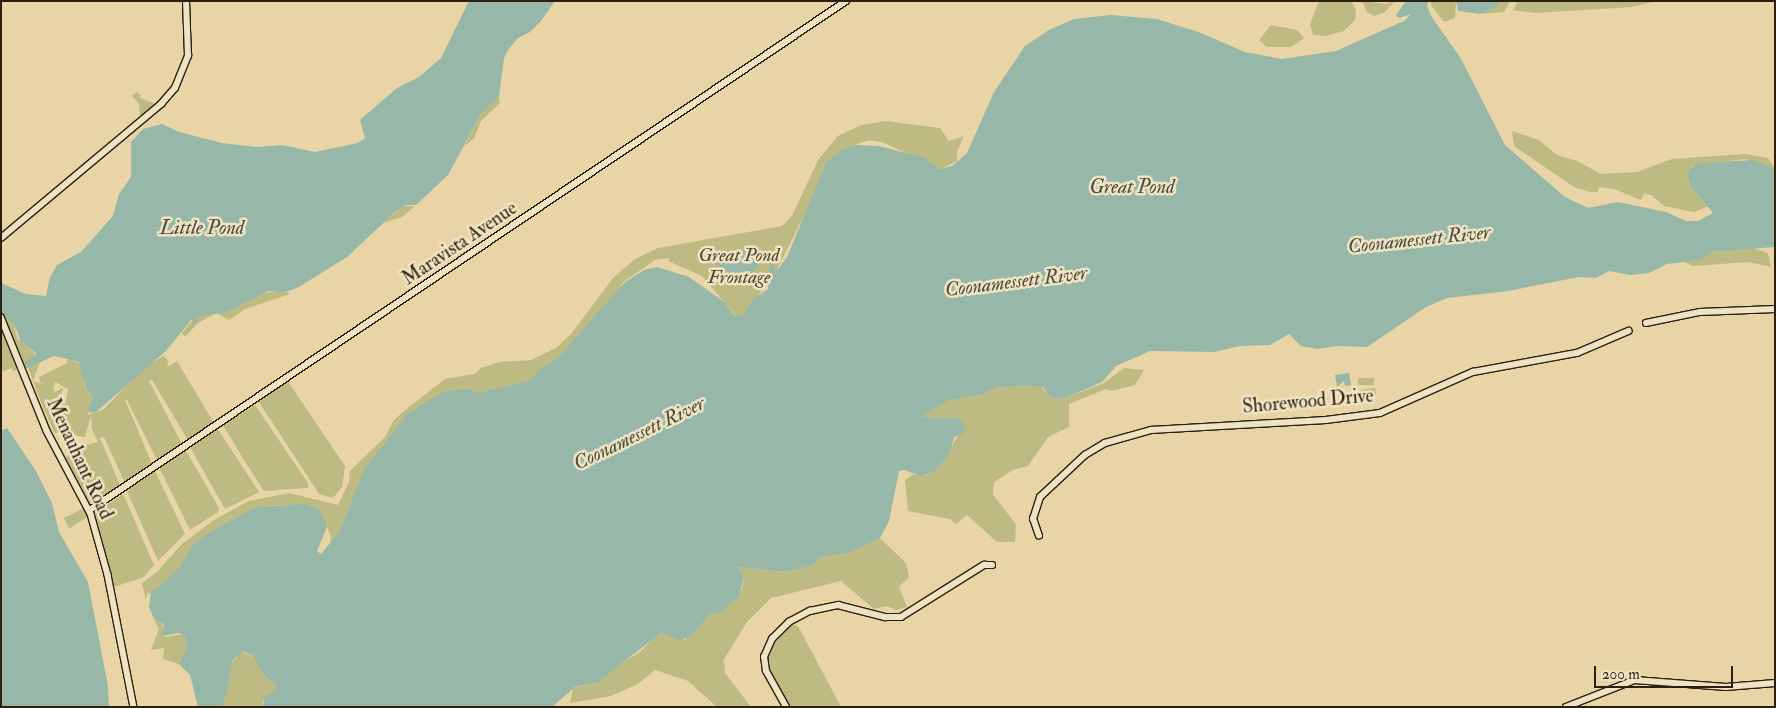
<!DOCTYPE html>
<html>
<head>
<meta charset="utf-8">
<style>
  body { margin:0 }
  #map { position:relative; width:1776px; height:708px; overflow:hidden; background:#e8d4a4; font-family:"IM FELL Double Pica",serif }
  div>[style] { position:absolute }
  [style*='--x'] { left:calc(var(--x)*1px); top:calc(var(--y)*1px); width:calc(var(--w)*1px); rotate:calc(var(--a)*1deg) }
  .green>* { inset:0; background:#bdbb81; transform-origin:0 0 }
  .water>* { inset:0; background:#97b8a9 }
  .stream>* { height:1px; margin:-0.5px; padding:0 0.5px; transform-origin:0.5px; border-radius:0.5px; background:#97b8a9 }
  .roads { filter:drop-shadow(1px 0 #2c1f0f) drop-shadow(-1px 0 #2c1f0f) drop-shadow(0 1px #2c1f0f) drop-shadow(0 -1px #2c1f0f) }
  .secondary>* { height:5.5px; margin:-2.75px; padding:0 2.75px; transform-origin:2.75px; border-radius:2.75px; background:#f0e3c4 }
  span { translate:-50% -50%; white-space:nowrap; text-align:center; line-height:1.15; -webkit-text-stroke:5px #f0e3c4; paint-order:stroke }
  .street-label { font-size:19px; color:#2c1f0f }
  .park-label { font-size:19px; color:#50462c; font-style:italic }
  .water-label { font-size:20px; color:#4c4d3d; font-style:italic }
  .frame { position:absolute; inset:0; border:2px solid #2c1f0f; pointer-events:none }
  .scale { position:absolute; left:1594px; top:666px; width:139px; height:22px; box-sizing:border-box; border:2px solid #2c1f0f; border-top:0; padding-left:6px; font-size:15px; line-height:18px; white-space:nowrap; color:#2c1f0f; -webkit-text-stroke:4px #f0e3c4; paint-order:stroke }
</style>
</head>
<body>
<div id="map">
  <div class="green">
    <div style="clip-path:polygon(1319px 1px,1351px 1px,1356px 9px,1355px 20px,1344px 31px,1326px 36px,1313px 35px,1310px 24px)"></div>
    <div style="clip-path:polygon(1362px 1px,1385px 4px,1395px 1px,1385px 12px,1374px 16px,1367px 12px)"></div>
    <div style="clip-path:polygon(1431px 1px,1456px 1px,1455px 18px,1444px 22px,1431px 5px)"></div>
    <div style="clip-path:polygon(1499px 1px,1510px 1px,1504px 12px,1480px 14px)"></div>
    <div style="clip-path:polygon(1518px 1px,1657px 1px,1632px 7px,1535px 13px,1513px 10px)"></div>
    <div style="clip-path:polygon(1271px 25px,1297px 30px,1304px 38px,1291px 47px,1267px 47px,1259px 40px)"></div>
    <div style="clip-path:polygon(137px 92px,141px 96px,138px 97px,155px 104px,144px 116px,140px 115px,139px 104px,132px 96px)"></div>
    <div style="clip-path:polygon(499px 97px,500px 103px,481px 121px,474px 138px,464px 147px,481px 114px)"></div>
    <div style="clip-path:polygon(885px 121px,940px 128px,949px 141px,964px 136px,957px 152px,957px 161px,941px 169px,884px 143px,869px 140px,855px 145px,801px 222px,776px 271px,740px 321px,702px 276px,668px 261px,670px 258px,655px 260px,622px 283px,612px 301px,566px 355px,520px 390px,363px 486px,327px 557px,331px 538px,327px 526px,294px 505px,266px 506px,214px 531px,189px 553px,180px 570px,150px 594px,147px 592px,146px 600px,142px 583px,157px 572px,182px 544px,214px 520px,249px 501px,289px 493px,338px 505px,349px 482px,350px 471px,385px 437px,394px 420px,404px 411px,445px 379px,475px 374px,481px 368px,500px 362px,531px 360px,556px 348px,571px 334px,613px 278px,635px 259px,658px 248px,782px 226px,792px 216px,818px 160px,838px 136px,861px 125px)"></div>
    <div style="clip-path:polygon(1512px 131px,1539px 140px,1557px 155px,1577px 161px,1601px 174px,1637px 172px,1672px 159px,1745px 154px,1768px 158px,1775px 169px,1745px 159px,1692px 166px,1687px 174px,1688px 180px,1697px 195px,1709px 206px,1694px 212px,1664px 206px,1651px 195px,1644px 194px,1641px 200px,1614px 189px,1599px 187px,1598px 192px,1590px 192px,1574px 187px,1514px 146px)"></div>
    <div style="clip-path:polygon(404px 206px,415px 206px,402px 217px,383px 223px)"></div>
    <div style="clip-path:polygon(1753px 248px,1768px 253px,1771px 267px,1749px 262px,1693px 266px,1682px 261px,1695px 261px,1712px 252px)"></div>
    <div style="clip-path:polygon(282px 290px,290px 294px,245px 309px,229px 320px,216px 313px,198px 323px,185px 337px,182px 333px,195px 317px,217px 312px,227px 312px,265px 293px)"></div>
    <div style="clip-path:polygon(evenodd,1px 308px,5px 317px,14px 323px,17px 338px,41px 359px,33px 381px,46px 385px,40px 382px,39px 377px,67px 363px,67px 359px,82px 364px,85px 387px,93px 397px,88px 415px,104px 409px,144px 367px,164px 356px,169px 362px,167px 367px,177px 361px,214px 423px,188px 440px,152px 380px,149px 381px,182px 444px,157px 460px,127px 400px,125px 400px,152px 464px,125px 483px,104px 437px,100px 438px,120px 485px,95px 504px,90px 503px,66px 458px,75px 448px,98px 442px,92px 429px,91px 416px,85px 437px,67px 434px,68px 426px,55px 434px,42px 405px,26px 362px,14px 370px,12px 368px,1px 372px,1px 308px,55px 382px,68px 389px,65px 405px,61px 397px,63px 388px,55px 392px,53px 389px,55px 382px)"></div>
    <div style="clip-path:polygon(1124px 368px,1144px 370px,1135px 385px,1111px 391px,1106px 389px,1069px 404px,1069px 427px,1048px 437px,1028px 466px,1013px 470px,994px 482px,993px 495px,1016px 524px,1015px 542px,997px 542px,967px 515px,956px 524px,950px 519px,908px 511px,905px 480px,912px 475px,927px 475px,936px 471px,959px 434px,953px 418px,919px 417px,924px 412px,949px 400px,981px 395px,998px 387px,1041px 386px,1050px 397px,1063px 399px,1104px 383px)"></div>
    <div style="left:1374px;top:378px;width:7px;height:16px;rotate:90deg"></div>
    <div style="clip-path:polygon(287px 380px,345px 466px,342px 487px,333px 498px,319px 494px,259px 402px)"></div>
    <div style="left:1375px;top:388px;width:7px;height:15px;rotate:82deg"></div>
    <div style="clip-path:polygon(255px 405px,308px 483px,308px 488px,264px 491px,241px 455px,223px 425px)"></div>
    <div style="clip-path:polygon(217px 428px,259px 492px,225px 509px,190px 447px)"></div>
    <div style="clip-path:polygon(185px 449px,219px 508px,218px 512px,190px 530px,160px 469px,161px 466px)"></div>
    <div style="clip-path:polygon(155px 471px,185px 534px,158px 561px,127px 491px)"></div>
    <div style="clip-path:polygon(123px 494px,154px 565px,144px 577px,114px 587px,95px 513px)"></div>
    <div style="clip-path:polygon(84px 508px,87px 517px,69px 529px,64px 518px)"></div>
    <div style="clip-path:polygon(880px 538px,906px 563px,909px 577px,899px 587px,907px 607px,896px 610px,887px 606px,874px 609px,841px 581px,771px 598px,747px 622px,724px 659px,725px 673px,751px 707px,717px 707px,688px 681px,655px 670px,638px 684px,611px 696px,570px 703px,573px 688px,597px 682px,600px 677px,640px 652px,657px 635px,665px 632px,685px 640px,709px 615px,726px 608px,742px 589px,744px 577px,738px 567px,785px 572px,812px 566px,821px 557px,851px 551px)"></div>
    <div style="clip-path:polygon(153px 617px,162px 621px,164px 637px,185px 634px,186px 649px,179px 664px,163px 659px,164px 648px,151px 650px,159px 629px)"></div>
    <div style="clip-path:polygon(790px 624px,798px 626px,841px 707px,788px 707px,769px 671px,767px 658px,771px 643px)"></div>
    <div style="clip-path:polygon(241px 651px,254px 657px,263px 674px,276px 686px,277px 691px,263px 700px,264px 707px,223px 707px,230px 666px)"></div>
  </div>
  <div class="water">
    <div style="clip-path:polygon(469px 1px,555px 1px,541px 21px,530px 32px,518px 38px,508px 50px,504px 58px,499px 97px,481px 114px,448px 175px,416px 205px,406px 205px,394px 213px,347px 257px,299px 287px,286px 292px,269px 291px,227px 312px,196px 317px,197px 322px,193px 324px,192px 319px,166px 351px,96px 412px,90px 413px,88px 409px,93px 397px,86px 388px,79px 362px,54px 356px,25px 369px,23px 363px,37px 354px,21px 342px,14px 323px,5px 317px,1px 308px,1px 283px,26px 294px,46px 296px,50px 277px,57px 265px,81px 252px,113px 216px,119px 194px,131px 177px,131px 142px,143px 129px,162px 124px,179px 132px,222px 143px,258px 147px,282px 145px,315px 152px,358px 143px,365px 138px,360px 120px,397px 88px,419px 77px,441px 58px)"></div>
    <div style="clip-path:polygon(1406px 1px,1429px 1px,1427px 5px,1431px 16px,1460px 57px,1505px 145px,1565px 197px,1588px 208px,1618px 202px,1666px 212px,1686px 221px,1698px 221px,1713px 213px,1691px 187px,1687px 175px,1690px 168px,1700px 163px,1752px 160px,1775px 169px,1775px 247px,1712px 252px,1700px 260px,1667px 264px,1649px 273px,1630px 275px,1609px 271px,1596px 278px,1579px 277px,1508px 291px,1447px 298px,1426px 307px,1367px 347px,1337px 346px,1317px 349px,1301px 346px,1289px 334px,1270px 345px,1240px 346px,1214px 352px,1150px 351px,1116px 366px,1102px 382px,1063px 399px,1050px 397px,1043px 387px,1037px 386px,998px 387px,981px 395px,949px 400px,920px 417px,958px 418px,965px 425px,963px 434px,954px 437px,950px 452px,935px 472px,920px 476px,904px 470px,899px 471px,889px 521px,880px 538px,851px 552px,821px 557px,812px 566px,785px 572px,738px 567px,744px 577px,739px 596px,723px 611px,709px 615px,691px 636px,681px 640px,661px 633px,598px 682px,575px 687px,552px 707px,264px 707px,264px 696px,276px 691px,276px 686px,263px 674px,253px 656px,243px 651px,233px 660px,223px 707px,198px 707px,190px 675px,179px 664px,186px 649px,185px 636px,179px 633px,162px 636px,164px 624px,153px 617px,149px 607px,151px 593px,180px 567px,194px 544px,213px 530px,257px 507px,305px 504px,317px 508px,326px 522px,327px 527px,317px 551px,321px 554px,340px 531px,364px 470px,407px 414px,445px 391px,468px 389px,478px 393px,530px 381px,539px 370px,559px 357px,624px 283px,644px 270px,657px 267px,689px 277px,723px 301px,735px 316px,744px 315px,753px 299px,768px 289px,769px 266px,773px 262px,774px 270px,778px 269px,787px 257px,826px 163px,842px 150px,856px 145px,879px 146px,925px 158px,940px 169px,952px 166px,967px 153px,994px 92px,1025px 46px,1049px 30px,1074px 19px,1111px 15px,1157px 19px,1201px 33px,1245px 52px,1282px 59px,1336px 51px,1404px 21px,1411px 14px,1399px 18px,1396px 15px)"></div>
    <div style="clip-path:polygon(1456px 1px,1499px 1px,1496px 7px,1480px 14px,1458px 11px)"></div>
    <div style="clip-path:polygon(742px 250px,765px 256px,756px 269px,745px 278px,727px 272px,712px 260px,725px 252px)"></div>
    <div style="clip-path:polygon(1349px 373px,1351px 385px,1345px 386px,1344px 381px,1337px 387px,1335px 375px)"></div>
    <div style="clip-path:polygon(7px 428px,36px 471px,52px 503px,59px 532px,88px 582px,108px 686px,109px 707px,1px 707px,1px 431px)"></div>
  </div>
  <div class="stream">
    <div style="--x:12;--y:370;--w:6;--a:-18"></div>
  </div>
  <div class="roads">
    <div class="secondary">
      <div style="--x:1;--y:238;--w:209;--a:-39.9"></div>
      <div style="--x:161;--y:104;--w:21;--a:-49"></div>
      <div style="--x:175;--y:88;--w:35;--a:-68"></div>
      <div style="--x:188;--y:56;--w:55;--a:-92.1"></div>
      <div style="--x:1;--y:317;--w:123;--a:68"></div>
      <div style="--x:47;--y:431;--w:94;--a:62.1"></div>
      <div style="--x:91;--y:514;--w:63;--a:74.4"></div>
      <div style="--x:108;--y:575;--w:135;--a:78.9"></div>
      <div style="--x:1646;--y:323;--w:55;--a:-11.5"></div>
      <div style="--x:1700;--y:312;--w:75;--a:-2.3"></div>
      <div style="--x:90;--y:510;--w:911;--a:-33.95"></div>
      <div style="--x:1039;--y:536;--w:18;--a:-109"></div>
      <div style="--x:1033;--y:519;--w:23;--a:-72"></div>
      <div style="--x:1040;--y:497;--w:62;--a:-43"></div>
      <div style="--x:1085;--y:455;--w:23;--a:-31"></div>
      <div style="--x:1105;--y:443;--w:48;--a:-15.8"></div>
      <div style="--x:1151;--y:430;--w:175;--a:-3.3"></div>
      <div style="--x:1326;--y:420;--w:54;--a:-7.4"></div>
      <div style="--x:1380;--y:413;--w:102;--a:-23.8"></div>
      <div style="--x:1473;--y:372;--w:106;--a:-10.4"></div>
      <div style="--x:1577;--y:353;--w:56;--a:-23.3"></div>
      <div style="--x:786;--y:707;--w:41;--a:-119.1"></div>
      <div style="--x:766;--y:671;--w:14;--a:-98"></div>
      <div style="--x:764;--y:657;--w:20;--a:-66"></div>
      <div style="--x:772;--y:639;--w:24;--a:-45"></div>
      <div style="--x:789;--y:622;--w:24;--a:-28"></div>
      <div style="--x:810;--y:611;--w:29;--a:-12"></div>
      <div style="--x:838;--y:605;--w:49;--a:14.3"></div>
      <div style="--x:885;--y:617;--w:16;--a:0"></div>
      <div style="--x:901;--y:617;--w:98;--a:-32.1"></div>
      <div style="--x:984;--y:565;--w:8;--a:0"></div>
      <div style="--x:1566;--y:707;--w:74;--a:-21.4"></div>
      <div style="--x:1635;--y:680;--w:91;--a:4.4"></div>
      <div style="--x:1726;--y:687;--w:49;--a:-4.7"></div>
    </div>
  </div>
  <div class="street-label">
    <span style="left:460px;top:244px;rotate:-34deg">Maravista Avenue</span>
    <span style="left:1308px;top:402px;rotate:-5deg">Shorewood Drive</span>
    <span style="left:79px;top:459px;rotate:65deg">Menauhant Road</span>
  </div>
  <div class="park-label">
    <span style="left:739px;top:267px">Great Pond<br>Frontage</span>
  </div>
  <div class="water-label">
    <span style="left:1132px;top:186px">Great Pond</span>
    <span style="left:202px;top:227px">Little Pond</span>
    <span style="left:1419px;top:239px;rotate:-6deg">Coonamessett River</span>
    <span style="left:1016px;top:281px;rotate:-7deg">Coonamessett River</span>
    <span style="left:639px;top:433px;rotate:-26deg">Coonamessett River</span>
  </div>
  <div class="frame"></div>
  <div class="scale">200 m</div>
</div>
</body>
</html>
